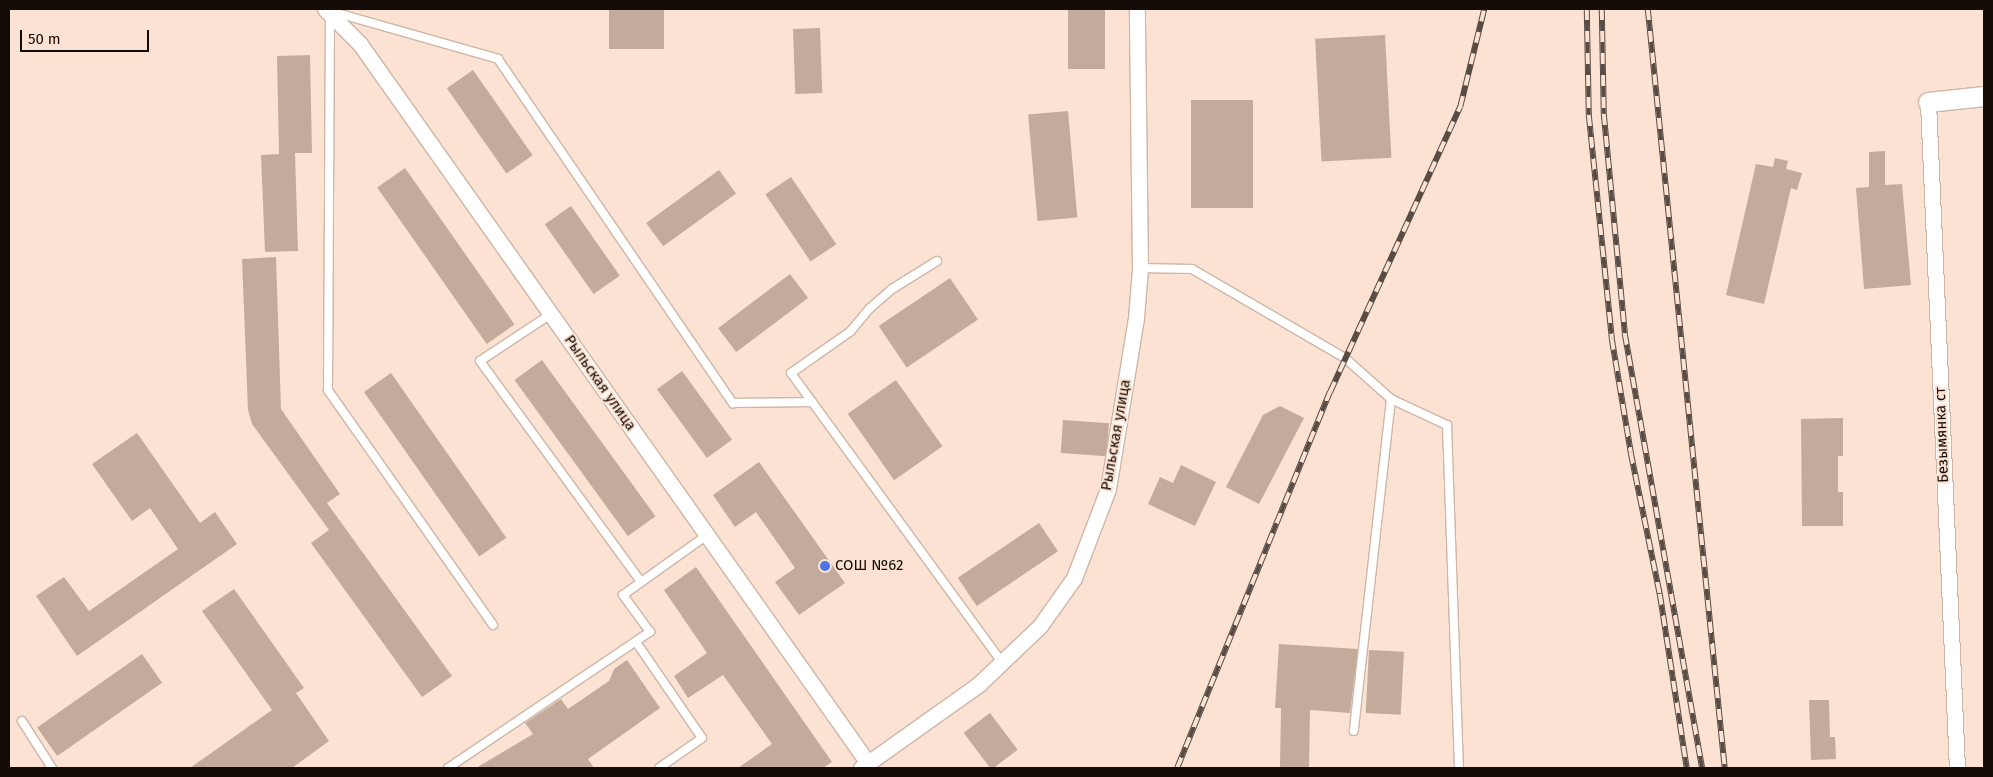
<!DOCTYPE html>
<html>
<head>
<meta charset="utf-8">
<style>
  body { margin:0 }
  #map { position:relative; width:1993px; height:777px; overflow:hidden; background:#fbe2d2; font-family:"Fira Sans",sans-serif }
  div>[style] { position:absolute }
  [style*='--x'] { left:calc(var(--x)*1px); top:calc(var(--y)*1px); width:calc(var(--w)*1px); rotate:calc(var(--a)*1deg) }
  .building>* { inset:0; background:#c3ab9c; transform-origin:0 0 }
  .roads { filter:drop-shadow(1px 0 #ceb6a7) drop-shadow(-1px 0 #ceb6a7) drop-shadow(0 1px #ceb6a7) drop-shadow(0 -1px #ceb6a7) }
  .service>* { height:8px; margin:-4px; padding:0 4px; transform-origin:4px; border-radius:4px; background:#fff }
  .minor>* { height:15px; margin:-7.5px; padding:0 7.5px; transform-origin:7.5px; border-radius:7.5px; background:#fff }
  .tertiary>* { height:19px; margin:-9.5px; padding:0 9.5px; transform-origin:9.5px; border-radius:9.5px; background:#fff }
  .rail>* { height:5.5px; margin-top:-2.75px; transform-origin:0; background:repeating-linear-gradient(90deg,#fbe2d2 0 11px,#594c44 0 22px); box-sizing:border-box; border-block:1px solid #594c44 }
  .dots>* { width:14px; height:14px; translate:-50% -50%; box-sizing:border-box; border:2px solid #fbe2d2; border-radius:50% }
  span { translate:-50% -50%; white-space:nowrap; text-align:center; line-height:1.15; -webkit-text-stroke:4px #fbe2d2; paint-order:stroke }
  .street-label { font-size:15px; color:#140c07 }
  .poi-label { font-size:15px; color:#140c07 }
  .left { translate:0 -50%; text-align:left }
  .frame { position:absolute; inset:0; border:10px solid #140c07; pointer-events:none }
  .scale { position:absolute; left:20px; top:30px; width:129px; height:22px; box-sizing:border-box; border:2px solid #140c07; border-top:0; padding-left:6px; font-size:15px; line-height:18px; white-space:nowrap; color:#140c07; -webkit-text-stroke:4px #fbe2d2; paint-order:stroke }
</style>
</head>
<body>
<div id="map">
  <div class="building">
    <div style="left:609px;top:9px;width:55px;height:40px"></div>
    <div style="left:1068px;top:9px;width:37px;height:60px"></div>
    <div style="left:820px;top:28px;width:65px;height:27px;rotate:88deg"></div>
    <div style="left:1385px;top:35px;width:123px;height:70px;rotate:87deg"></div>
    <div style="clip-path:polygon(310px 55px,312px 153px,295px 153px,298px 251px,265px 252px,261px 155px,279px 154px,277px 56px)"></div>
    <div style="left:473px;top:70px;width:104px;height:32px;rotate:55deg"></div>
    <div style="left:1191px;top:100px;width:62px;height:108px"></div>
    <div style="left:1068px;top:111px;width:107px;height:40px;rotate:85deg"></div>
    <div style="clip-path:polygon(1885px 151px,1885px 185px,1902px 184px,1911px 285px,1864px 289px,1856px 188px,1869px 187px,1869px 152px)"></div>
    <div style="clip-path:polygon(1775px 158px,1788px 161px,1786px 169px,1802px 173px,1797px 190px,1791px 188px,1764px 304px,1726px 295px,1756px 164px,1773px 167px)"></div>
    <div style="left:405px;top:168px;width:191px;height:34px;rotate:55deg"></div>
    <div style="left:719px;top:170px;width:29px;height:90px;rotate:54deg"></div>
    <div style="left:791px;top:177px;width:81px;height:31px;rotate:56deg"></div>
    <div style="left:571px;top:206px;width:85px;height:32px;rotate:55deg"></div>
    <div style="clip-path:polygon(276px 257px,281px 409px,340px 494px,327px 503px,452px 676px,422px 697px,311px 543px,329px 530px,252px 424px,248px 410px,242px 259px)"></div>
    <div style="left:790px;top:274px;width:30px;height:90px;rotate:53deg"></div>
    <div style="left:950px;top:278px;width:50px;height:86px;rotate:56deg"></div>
    <div style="left:542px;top:360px;width:193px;height:34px;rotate:54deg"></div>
    <div style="left:682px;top:371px;width:85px;height:31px;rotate:54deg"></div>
    <div style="left:391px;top:373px;width:201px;height:33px;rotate:55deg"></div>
    <div style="left:896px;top:380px;width:81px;height:59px;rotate:55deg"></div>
    <div style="clip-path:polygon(1280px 406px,1304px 418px,1259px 504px,1226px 487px,1263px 415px)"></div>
    <div style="clip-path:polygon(1843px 418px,1843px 456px,1838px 456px,1838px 492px,1843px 492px,1843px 526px,1802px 526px,1801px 419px)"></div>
    <div style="left:1063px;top:420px;width:46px;height:33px;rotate:4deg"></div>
    <div style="clip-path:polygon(137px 433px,200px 523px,215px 512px,237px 544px,77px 656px,36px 596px,64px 577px,89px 611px,178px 549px,150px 508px,132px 521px,92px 464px)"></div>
    <div style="clip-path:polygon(759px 462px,845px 583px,799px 615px,775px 582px,795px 568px,756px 512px,735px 527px,713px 495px)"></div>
    <div style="clip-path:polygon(1181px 465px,1216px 482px,1195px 526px,1148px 504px,1160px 477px,1173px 483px)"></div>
    <div style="left:1039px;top:523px;width:34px;height:98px;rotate:56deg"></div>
    <div style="clip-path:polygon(696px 567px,832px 762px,823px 768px,738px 768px,772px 744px,723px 675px,688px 698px,674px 676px,707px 653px,664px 590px)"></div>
    <div style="clip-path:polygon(234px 589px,304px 688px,296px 693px,329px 741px,292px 768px,190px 768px,272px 710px,202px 611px)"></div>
    <div style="clip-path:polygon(1279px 644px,1358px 649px,1350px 713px,1310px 710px,1309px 768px,1280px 768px,1281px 708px,1275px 708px)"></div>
    <div style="left:1369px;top:650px;width:35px;height:63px;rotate:3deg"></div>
    <div style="left:142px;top:654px;width:35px;height:128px;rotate:55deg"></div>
    <div style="clip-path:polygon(627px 660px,660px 708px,588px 759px,594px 768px,476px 768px,533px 734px,525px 723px,561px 699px,568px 709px,609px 681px,614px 669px)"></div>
    <div style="clip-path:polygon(1809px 700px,1829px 700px,1830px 737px,1835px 737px,1836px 759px,1811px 760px)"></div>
    <div style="left:990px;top:713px;width:46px;height:33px;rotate:53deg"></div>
  </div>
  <div class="roads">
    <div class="service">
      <div style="--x:937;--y:261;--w:53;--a:148.1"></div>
      <div style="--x:892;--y:289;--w:29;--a:139"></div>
      <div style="--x:870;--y:308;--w:30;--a:130"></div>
      <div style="--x:851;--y:331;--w:73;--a:145"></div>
      <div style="--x:791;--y:373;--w:358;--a:53.9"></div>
      <div style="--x:1140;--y:268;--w:52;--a:1.1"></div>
      <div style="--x:1192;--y:269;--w:177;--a:30.2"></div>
      <div style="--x:1345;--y:358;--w:62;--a:41.7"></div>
      <div style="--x:1391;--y:399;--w:334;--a:96.4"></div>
      <div style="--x:551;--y:314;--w:85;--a:146.5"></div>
      <div style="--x:480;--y:361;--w:273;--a:53.9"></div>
      <div style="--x:1391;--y:399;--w:62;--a:24.9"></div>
      <div style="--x:1447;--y:425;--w:343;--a:88"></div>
      <div style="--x:493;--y:625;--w:287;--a:-125.1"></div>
      <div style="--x:328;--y:390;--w:379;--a:-89.7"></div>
      <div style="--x:330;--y:11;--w:175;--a:15.9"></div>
      <div style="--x:498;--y:59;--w:417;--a:55.7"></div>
      <div style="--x:733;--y:403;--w:79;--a:-0.7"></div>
      <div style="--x:636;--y:642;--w:116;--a:55.5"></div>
      <div style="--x:702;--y:738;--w:52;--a:145.1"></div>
      <div style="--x:22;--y:721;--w:56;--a:57.4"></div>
      <div style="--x:448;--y:768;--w:244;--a:-34"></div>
      <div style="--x:650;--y:632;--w:46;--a:-126.1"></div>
      <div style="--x:623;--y:595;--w:103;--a:-35.5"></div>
    </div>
    <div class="minor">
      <div style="--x:325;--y:9;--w:49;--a:45"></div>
      <div style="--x:360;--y:44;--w:880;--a:54.76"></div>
      <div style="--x:1928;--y:102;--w:667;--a:87.51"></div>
      <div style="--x:861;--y:768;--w:145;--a:-35.4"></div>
      <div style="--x:979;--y:684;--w:84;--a:-43.6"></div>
      <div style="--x:1040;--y:626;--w:59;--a:-54.7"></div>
      <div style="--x:1074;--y:578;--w:95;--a:-69.1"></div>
      <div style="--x:1108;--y:489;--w:173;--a:-80.7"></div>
      <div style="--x:1136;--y:318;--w:50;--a:-85.4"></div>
      <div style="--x:1140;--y:268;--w:259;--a:-90.7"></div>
    </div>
    <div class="tertiary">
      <div style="--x:1928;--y:102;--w:56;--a:-6.1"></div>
    </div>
  </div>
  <div class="rail">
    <div style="--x:1587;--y:9;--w:106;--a:88.9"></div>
    <div style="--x:1589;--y:115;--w:225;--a:84.1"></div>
    <div style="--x:1612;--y:339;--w:116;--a:80.5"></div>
    <div style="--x:1631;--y:453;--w:144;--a:78.4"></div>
    <div style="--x:1660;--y:594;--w:176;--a:81.2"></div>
    <div style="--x:1602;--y:9;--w:105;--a:88.9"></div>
    <div style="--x:1604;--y:114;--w:221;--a:84.5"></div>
    <div style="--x:1625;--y:334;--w:441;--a:79.9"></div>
    <div style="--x:1648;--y:9;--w:763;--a:84.21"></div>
    <div style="--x:1177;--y:768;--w:406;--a:-67.9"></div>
    <div style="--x:1330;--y:392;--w:313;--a:-65.5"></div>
    <div style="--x:1460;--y:107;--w:101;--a:-76.2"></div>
  </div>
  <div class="dots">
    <div style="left:825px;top:566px;background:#4e76e9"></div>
  </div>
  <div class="street-label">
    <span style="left:600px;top:383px;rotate:55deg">Рыльская улица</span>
    <span style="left:1116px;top:435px;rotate:-80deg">Рыльская улица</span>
    <span style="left:1942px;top:435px;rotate:-92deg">Безымянка ст</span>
  </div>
  <div class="poi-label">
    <span class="left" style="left:835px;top:566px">СОШ №62</span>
  </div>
  <div class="frame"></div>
  <div class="scale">50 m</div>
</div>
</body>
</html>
